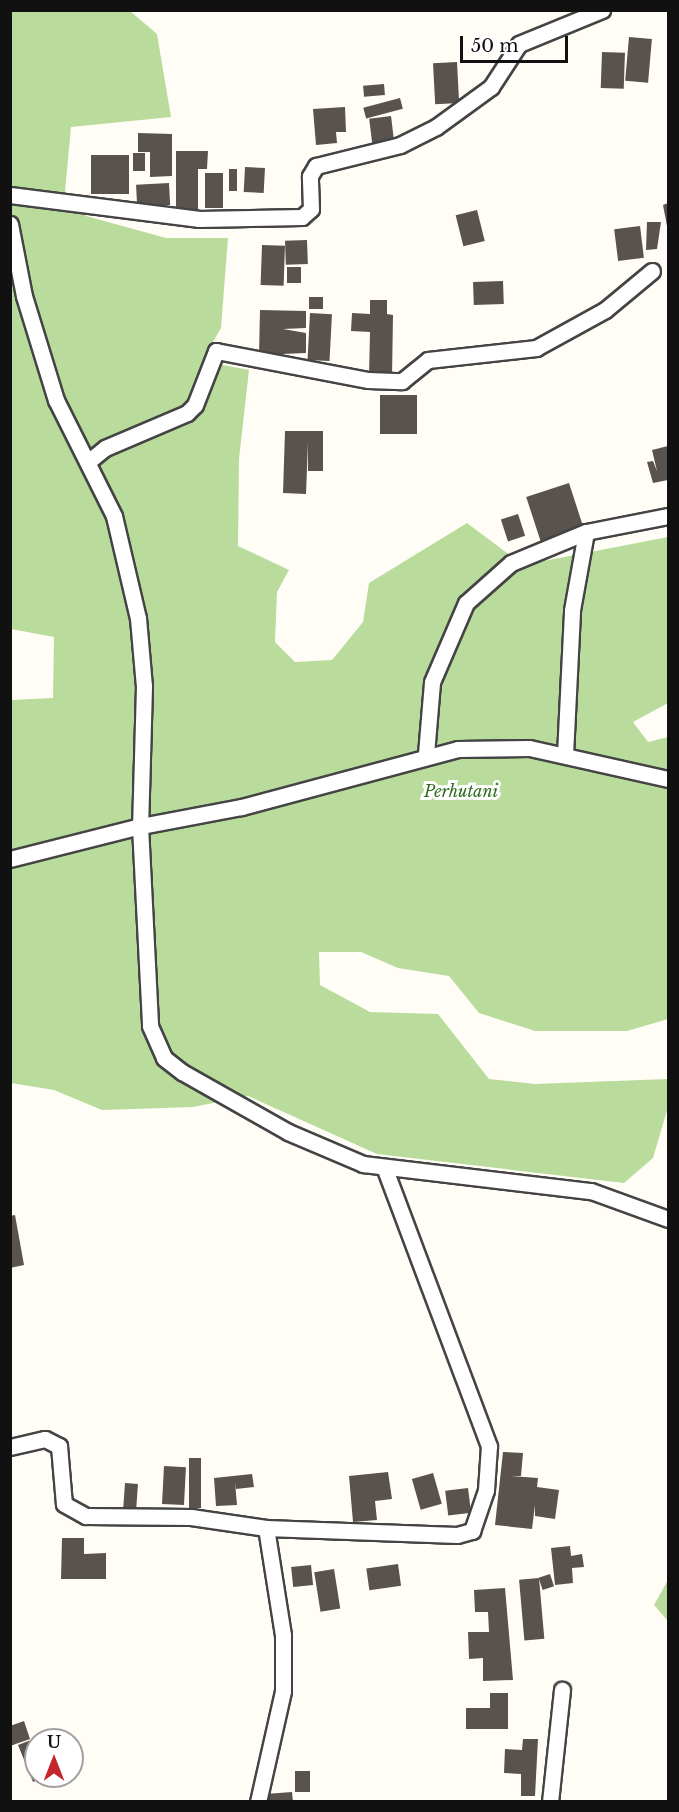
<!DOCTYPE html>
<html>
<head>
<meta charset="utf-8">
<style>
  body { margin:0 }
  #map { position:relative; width:679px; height:1812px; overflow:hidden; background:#fffdf5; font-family:"Libre Baskerville",serif }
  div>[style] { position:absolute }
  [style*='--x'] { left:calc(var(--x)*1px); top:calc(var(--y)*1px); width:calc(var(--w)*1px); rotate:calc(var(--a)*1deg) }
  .forest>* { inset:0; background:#b9dc9c }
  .building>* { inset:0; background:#5a524d; transform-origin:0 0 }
  .roads { filter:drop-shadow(2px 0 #444) drop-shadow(-2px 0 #444) drop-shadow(0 2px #444) drop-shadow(0 -2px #444) }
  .street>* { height:15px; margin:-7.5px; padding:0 7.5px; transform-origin:7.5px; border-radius:7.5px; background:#fff }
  span { translate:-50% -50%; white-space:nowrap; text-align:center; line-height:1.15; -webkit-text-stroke:6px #fff; paint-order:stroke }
  .park-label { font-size:16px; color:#2f6b1f; font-style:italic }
  .frame { position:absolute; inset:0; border:12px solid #111; pointer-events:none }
  .north { position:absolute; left:24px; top:1728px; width:60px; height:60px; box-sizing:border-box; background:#fff; border:2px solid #a0a0a0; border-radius:50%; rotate:0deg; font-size:16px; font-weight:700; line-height:24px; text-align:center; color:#111 }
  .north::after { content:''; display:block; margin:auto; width:21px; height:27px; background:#c4262e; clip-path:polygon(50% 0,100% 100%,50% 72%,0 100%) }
  .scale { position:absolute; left:460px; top:36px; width:108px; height:27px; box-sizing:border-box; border:3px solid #111; border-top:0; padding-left:8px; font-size:18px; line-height:21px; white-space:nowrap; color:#111; -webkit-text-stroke:4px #fff; paint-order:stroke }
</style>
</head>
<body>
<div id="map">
  <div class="forest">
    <div style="clip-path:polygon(11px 11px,130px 11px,157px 34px,171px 117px,71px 127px,65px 192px,86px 216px,166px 238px,228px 238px,221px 328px,202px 361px,249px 370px,239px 459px,238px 546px,289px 570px,277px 592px,275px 642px,295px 662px,332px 660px,363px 622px,369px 583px,467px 523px,523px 565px,668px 537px,668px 703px,633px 722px,648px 742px,668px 737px,668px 1019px,627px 1031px,535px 1031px,479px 1013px,449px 976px,398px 968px,361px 952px,319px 952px,320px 985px,370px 1012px,438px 1014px,489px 1079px,535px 1084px,668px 1079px,668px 1107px,653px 1158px,624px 1183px,377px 1154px,248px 1096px,193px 1107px,102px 1110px,54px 1090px,11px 1083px,11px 700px,53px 698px,54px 637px,11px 629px)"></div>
    <div style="clip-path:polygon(668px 1580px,668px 1621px,654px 1605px)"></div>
  </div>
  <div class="building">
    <div style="left:629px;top:37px;width:23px;height:44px;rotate:5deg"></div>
    <div style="left:602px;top:52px;width:23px;height:36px;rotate:2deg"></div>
    <div style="left:457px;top:62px;width:41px;height:24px;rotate:87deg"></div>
    <div style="left:384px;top:84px;width:11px;height:21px;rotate:85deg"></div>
    <div style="left:400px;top:98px;width:11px;height:38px;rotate:75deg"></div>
    <div style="clip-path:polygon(345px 107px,346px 132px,336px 132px,337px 143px,316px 145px,313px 109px)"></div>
    <div style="left:391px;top:116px;width:25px;height:22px;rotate:83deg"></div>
    <div style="clip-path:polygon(138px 133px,172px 134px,172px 176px,150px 177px,150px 152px,138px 152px)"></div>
    <div style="clip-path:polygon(176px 151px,208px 151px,207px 169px,198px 169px,198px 211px,176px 211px)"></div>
    <div style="left:133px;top:153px;width:12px;height:18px"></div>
    <div style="left:91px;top:155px;width:38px;height:39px"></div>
    <div style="left:245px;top:167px;width:20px;height:25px;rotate:3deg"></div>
    <div style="left:229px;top:169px;width:8px;height:22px"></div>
    <div style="left:205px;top:173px;width:18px;height:35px"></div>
    <div style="left:169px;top:183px;width:22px;height:33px;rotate:87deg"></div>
    <div style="clip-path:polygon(668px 203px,668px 226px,667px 226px,663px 205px)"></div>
    <div style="left:477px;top:210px;width:32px;height:22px;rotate:76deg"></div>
    <div style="clip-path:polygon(647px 222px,661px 222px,657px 249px,646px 250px)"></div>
    <div style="left:640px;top:226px;width:32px;height:26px;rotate:83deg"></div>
    <div style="left:307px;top:240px;width:24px;height:22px;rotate:88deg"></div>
    <div style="left:262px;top:245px;width:23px;height:40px;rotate:2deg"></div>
    <div style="left:287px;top:267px;width:14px;height:16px"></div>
    <div style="left:503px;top:281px;width:23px;height:30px;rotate:88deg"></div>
    <div style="left:309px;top:297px;width:14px;height:12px"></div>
    <div style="clip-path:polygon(370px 300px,387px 300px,387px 314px,393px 315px,392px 377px,369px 377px,370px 332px,351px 331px,352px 313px,370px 314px)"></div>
    <div style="clip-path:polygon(260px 310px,306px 311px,306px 328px,283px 329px,306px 333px,306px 353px,259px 355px)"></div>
    <div style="left:310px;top:313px;width:22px;height:47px;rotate:3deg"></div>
    <div style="left:380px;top:395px;width:37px;height:39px"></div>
    <div style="clip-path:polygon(285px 431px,323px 431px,323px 471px,308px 471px,308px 442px,306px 494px,283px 493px)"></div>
    <div style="clip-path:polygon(668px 446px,668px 480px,653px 483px,647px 462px,653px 461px,657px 471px,652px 450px)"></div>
    <div style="left:569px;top:483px;width:48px;height:45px;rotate:72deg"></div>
    <div style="left:518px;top:514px;width:23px;height:18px;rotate:72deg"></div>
    <div style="clip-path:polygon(15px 1215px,24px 1265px,10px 1268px,10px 1216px)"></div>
    <div style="clip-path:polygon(503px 1452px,523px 1453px,521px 1476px,511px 1476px,538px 1478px,537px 1487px,559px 1490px,555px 1519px,535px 1516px,535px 1505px,532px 1529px,495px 1525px)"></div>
    <div style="left:189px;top:1458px;width:12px;height:50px"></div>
    <div style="left:164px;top:1466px;width:22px;height:38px;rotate:3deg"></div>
    <div style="clip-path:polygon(388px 1472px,392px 1499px,375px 1501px,377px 1520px,353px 1522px,349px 1476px)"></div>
    <div style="left:433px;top:1473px;width:32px;height:22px;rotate:74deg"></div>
    <div style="clip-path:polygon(252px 1474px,254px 1487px,236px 1489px,235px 1482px,237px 1505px,216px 1506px,214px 1478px)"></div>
    <div style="left:125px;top:1483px;width:13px;height:27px;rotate:4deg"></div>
    <div style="left:468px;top:1488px;width:25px;height:23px;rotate:83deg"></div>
    <div style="clip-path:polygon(62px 1538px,84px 1538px,84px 1554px,106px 1553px,106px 1579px,61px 1579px)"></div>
    <div style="clip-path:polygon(570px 1546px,571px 1556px,582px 1554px,584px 1567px,572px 1568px,573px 1583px,555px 1585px,551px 1548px)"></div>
    <div style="left:398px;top:1564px;width:22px;height:32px;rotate:82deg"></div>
    <div style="left:311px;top:1565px;width:20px;height:20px;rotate:84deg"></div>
    <div style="left:334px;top:1569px;width:40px;height:20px;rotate:81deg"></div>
    <div style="left:550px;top:1574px;width:13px;height:12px;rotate:72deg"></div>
    <div style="left:539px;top:1578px;width:61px;height:20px;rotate:85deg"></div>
    <div style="clip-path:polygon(505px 1588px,513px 1680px,483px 1681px,483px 1658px,469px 1659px,468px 1632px,489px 1632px,488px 1612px,475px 1612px,474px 1590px)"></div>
    <div style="clip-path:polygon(490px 1693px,508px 1693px,508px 1729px,466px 1729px,466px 1708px,490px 1708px)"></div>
    <div style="clip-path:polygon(24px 1721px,30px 1739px,10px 1746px,10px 1726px)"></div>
    <div style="clip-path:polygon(44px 1735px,46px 1740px,36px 1740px,36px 1776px,48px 1776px,33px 1782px,18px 1745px)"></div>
    <div style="clip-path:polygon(523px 1739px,538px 1739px,535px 1796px,521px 1796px,521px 1774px,504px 1773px,505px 1749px,522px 1750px)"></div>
    <div style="left:295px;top:1771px;width:15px;height:21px"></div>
    <div style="clip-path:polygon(292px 1792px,293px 1802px,267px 1802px,266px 1794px)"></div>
  </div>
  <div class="roads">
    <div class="street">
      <div style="--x:10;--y:195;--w:191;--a:7.2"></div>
      <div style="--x:199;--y:219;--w:103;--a:-1.1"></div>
      <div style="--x:302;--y:217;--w:12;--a:-42"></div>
      <div style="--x:311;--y:209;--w:33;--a:-92"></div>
      <div style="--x:310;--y:176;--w:12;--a:-59"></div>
      <div style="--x:316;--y:166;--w:87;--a:-14"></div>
      <div style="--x:400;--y:145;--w:40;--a:-26.6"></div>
      <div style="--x:436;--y:127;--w:68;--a:-36"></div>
      <div style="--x:491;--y:87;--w:51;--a:-56.9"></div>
      <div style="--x:519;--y:44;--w:90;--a:-22.3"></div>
      <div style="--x:10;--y:224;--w:73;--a:79"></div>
      <div style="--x:24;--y:296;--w:109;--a:72.9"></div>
      <div style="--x:56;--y:400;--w:130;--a:63.4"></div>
      <div style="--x:114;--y:516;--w:105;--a:76.8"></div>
      <div style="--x:138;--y:618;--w:68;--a:85"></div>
      <div style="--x:144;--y:686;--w:140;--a:91.6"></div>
      <div style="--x:140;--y:826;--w:134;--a:165.8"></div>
      <div style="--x:89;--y:461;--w:21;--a:-39"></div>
      <div style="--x:105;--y:448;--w:89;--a:-23.1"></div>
      <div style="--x:187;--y:413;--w:11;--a:-45"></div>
      <div style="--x:195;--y:405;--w:58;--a:-68.7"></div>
      <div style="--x:216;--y:351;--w:155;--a:10.8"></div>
      <div style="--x:368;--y:380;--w:34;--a:2"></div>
      <div style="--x:402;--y:381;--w:33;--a:-39"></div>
      <div style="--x:428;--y:360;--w:109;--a:-6.3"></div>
      <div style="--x:536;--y:348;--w:79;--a:-28.8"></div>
      <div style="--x:605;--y:310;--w:61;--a:-39.7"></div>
      <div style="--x:426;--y:754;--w:72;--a:-85.2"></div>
      <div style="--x:432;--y:682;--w:86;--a:-66.7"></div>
      <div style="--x:466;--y:603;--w:60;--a:-41.6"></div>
      <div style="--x:511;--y:563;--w:81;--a:-22.5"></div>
      <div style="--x:565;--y:755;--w:145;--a:-87.2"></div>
      <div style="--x:572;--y:610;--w:79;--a:-79.8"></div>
      <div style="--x:586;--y:532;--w:84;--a:-11"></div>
      <div style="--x:668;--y:779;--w:142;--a:-167.4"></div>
      <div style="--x:529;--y:748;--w:71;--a:179.2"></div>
      <div style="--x:458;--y:749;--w:225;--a:165"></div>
      <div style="--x:241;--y:807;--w:103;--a:169.3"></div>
      <div style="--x:140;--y:826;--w:200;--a:87.1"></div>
      <div style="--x:150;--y:1026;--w:35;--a:66"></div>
      <div style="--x:164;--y:1058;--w:23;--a:38"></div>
      <div style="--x:182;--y:1072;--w:122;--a:29.5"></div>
      <div style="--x:288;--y:1132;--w:82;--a:23.1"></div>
      <div style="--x:363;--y:1164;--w:230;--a:6.8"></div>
      <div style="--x:591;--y:1191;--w:82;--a:20"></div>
      <div style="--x:10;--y:1447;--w:36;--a:-13"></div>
      <div style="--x:45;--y:1439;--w:16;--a:27"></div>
      <div style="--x:59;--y:1446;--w:58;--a:85.1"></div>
      <div style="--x:64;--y:1504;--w:25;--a:29"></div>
      <div style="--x:86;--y:1516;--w:105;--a:0.5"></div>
      <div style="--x:191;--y:1517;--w:76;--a:8.3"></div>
      <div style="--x:266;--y:1528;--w:191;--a:2.1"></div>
      <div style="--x:457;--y:1535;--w:16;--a:-15"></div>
      <div style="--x:472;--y:1531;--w:43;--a:-71.1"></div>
      <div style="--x:486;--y:1490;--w:44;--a:-86.1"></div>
      <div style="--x:489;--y:1446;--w:296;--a:-110.6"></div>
      <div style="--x:258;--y:1802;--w:114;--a:-77.3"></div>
      <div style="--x:283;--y:1691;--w:56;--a:-90"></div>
      <div style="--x:283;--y:1635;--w:108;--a:-99"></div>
      <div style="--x:550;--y:1802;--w:113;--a:-83.9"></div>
    </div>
  </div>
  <div class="park-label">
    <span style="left:461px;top:791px">Perhutani</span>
  </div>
  <div class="frame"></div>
  <div class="north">U</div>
  <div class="scale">50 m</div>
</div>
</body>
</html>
